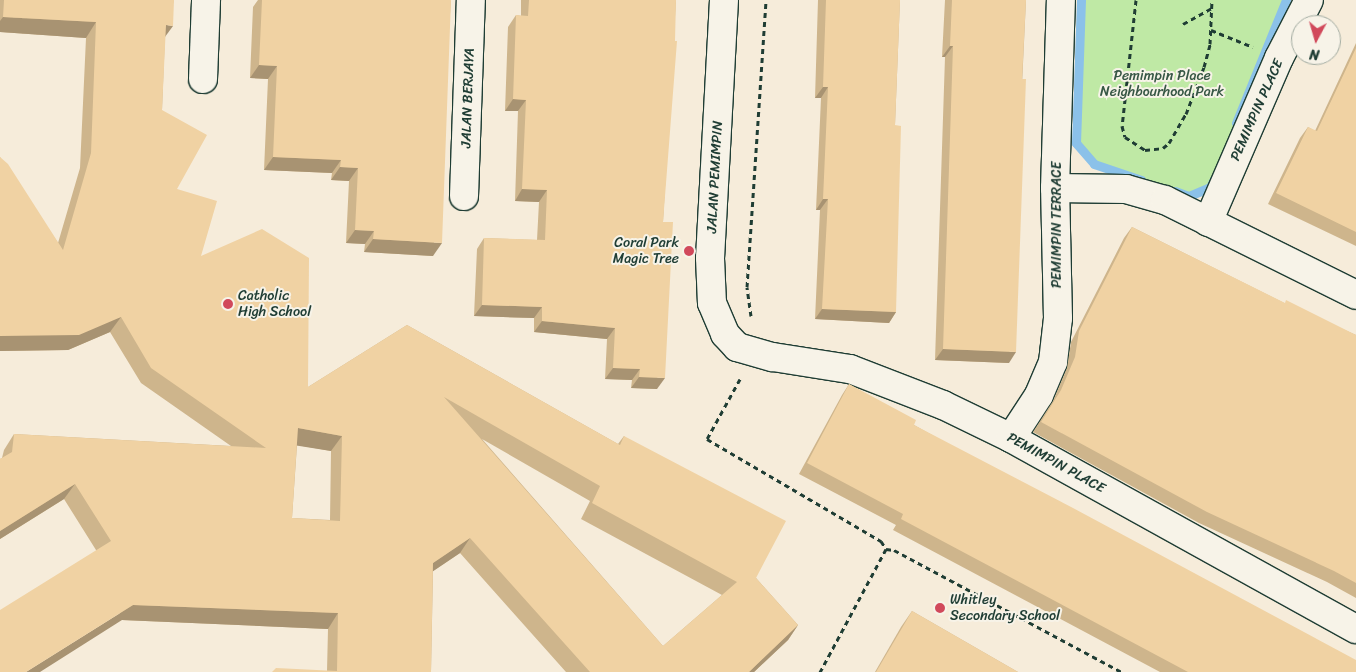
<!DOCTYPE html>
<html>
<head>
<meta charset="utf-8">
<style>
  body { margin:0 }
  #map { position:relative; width:1356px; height:672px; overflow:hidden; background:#f6ecda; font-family:Sriracha,sans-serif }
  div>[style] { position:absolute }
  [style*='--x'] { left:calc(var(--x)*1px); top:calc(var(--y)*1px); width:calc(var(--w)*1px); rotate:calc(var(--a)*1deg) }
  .green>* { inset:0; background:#bfe9a5 }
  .stream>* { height:9px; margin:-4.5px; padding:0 4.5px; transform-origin:4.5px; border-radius:4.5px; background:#8bc1e9 }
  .path>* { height:3px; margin-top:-1.5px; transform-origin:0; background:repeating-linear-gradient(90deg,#1f3d34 0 5px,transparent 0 9px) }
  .roads { filter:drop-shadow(1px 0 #1f3d34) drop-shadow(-1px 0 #1f3d34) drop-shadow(0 1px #1f3d34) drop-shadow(0 -1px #1f3d34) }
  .minor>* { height:28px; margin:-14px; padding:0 14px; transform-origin:14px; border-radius:14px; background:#f7f3e8 }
  .wall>* { inset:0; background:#ceb58c }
  .shaded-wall>* { inset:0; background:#a89372 }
  .building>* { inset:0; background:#f0d2a3 }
  .dots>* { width:14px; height:14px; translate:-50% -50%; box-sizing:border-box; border:2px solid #f7f3e8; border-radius:50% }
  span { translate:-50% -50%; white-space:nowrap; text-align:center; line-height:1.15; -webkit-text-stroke:4px #f7f3e8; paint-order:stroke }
  .park-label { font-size:14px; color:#375745 }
  .street-label { font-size:14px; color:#1f3d34 }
  .poi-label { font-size:14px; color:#1f3d34 }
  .right { translate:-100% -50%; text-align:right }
  .left { translate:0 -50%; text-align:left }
  .north { position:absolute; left:1291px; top:15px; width:50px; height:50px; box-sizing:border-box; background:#f7f3e8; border:1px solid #a1aaa0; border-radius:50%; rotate:186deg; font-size:14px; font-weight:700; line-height:20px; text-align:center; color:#1f3d34 }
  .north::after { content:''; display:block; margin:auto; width:18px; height:22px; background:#d1495b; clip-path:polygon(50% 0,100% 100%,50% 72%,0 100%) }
</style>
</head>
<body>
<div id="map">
  <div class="green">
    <div style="clip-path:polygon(1081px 0,1286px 0,1210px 187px,1189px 196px,1094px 164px,1076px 143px)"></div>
  </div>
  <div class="stream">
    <div style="--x:1081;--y:0;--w:143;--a:92"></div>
    <div style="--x:1076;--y:143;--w:28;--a:49"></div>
    <div style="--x:1094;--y:164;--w:50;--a:18.8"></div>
    <div style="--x:1236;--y:123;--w:133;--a:-67.9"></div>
    <div style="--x:1175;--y:191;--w:15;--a:20"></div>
    <div style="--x:1189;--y:196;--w:23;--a:-23"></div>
    <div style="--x:1210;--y:187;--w:9;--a:-63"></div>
  </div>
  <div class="path">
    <div style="--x:1136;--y:0;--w:127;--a:96.3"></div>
    <div style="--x:1122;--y:126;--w:11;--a:75"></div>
    <div style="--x:1125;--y:137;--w:24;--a:33"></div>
    <div style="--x:1145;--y:150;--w:18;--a:-6"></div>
    <div style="--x:1163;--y:148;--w:8;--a:-40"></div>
    <div style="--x:1169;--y:143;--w:34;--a:-60"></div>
    <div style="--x:1186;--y:114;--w:50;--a:-69"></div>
    <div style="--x:1204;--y:67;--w:24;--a:-75"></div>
    <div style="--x:1210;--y:44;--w:44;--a:-87.4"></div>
    <div style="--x:1183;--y:24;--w:33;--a:-29"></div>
    <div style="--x:1211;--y:30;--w:45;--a:22"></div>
    <div style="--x:751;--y:316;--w:29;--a:-98"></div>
    <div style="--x:747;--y:287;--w:288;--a:-86.2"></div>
    <div style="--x:740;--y:379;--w:68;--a:118.8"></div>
    <div style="--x:707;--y:439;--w:202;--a:30.4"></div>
    <div style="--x:881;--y:541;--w:9;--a:58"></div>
    <div style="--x:886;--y:549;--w:140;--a:118.2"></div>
    <div style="--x:886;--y:549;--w:8;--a:7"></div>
    <div style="--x:894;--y:550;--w:259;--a:28.2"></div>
  </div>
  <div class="roads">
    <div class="minor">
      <div style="--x:724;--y:0;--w:258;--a:93.1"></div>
      <div style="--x:710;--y:258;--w:45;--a:87.5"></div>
      <div style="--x:712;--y:303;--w:34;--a:67"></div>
      <div style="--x:725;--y:334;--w:18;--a:47"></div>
      <div style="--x:737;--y:347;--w:37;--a:16"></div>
      <div style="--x:773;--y:357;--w:78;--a:8.9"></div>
      <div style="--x:850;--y:369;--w:100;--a:21.2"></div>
      <div style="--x:943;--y:405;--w:76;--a:25.9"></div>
      <div style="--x:1011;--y:438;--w:394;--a:29"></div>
      <div style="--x:203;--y:79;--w:79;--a:-87.8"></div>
      <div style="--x:1055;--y:188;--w:71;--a:0.8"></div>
      <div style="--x:1126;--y:189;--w:41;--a:15.8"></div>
      <div style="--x:1165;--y:200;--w:213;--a:26.4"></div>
      <div style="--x:464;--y:196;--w:196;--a:-88"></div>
      <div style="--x:1208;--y:222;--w:179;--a:-66.6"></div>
      <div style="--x:1279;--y:58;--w:65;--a:-62.7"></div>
      <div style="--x:1011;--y:438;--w:51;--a:-56.9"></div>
      <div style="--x:1039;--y:395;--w:36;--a:-67"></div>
      <div style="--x:1053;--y:362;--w:44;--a:-83.5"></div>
      <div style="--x:1058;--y:318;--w:130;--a:-91.3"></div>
      <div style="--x:1055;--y:188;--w:188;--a:-88.2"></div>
    </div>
  </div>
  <div class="wall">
    <div style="clip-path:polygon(evenodd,0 0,174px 0,165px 36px,162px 110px,177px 189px,201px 256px,308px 387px,407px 325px,618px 444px,624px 436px,756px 578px,798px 625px,788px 640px,754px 672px,566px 672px,460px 553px,433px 571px,431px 672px,272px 672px,327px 671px,328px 629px,122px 620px,96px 550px,64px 499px,0 539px,0 459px,2px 458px,4px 450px,14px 434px,231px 446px,141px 383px,110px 332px,68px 350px,0 351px,0 157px,58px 243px,80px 168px,86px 38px,0 32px,0 0,482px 439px,590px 501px,581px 519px,722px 595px,663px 646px,482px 439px,0 0,297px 445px,331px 451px,330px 520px,292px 518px,297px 445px)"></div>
    <div style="clip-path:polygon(258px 0,451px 0,433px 256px,364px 252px,365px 244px,346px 243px,349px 181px,331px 180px,332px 173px,264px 170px,268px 79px,250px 78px,253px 7px)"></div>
    <div style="clip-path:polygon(521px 0,676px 0,663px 222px,657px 389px,631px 388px,632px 380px,605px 379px,607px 339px,534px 332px,534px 318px,474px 316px,477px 249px,484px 238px,537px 240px,539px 202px,515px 201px,518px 111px,505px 111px,508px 27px,516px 15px,521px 16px)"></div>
    <div style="clip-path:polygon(818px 0,900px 0,895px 125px,896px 312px,889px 323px,815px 319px,820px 210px,816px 210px,821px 98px,815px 98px)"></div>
    <div style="clip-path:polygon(945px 0,1026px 0,1009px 363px,935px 360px,945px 57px,942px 57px)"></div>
    <div style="clip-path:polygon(1356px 43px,1356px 246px,1268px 204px,1300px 138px,1308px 127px,1315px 131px)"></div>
    <div style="clip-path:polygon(1132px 227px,1284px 303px,1356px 335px,1356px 598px,1327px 582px,1199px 523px,1033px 432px,1053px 401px,1067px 368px,1071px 342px,1124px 238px)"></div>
    <div style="clip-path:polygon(849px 384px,914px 425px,1356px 672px,1160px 672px,893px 530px,896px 525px,799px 474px,842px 395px)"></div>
    <div style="clip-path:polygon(912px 611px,1018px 672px,875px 672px,901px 627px)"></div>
  </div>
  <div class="shaded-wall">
    <div style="clip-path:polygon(3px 17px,96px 22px,86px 38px,0 32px,0 21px)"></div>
    <div style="clip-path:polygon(166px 25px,173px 26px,162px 41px)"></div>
    <div style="clip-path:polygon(950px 46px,953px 46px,945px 57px,942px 57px)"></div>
    <div style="clip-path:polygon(259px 65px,277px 66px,268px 79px,250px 78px)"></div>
    <div style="clip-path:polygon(823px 87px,828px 87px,821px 98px,815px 98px)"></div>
    <div style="clip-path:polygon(513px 99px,526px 100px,518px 111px,505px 111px)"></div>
    <div style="clip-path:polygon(273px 157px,341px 160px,332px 173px,264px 170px)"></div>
    <div style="clip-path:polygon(340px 167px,358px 168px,349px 181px,331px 180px)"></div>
    <div style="clip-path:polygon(522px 189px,547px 190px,539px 202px,515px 201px)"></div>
    <div style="clip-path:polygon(823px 199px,828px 199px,820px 210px,816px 210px)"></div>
    <div style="clip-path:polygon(355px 230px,374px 231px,365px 244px,346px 243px)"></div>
    <div style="clip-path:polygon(373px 239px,442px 243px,433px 256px,364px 252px)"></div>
    <div style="clip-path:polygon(482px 305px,542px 307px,534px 318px,474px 316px)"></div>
    <div style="clip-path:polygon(822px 309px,896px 312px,889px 323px,815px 319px)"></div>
    <div style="clip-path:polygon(121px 317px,110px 332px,68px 350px,0 351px,0 336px)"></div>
    <div style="clip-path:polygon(542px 321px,615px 328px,607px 339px,534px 332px)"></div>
    <div style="clip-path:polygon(943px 349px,1016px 352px,1009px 363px,935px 360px)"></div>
    <div style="clip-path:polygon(613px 368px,640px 369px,632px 380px,605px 379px)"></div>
    <div style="clip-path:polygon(639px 377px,665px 378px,657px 389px,631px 388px)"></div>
    <div style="clip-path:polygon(298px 428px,342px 436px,331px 451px,287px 444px)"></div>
    <div style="clip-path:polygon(75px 484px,64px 499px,0 539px,0 531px)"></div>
    <div style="clip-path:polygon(470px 538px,460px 553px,423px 578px,433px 563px)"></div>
    <div style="clip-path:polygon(133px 605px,338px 613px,328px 629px,122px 620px,40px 672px,26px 672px)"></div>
    <div style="clip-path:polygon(798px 625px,788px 640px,754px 672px,749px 672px)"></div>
  </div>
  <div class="building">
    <div style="clip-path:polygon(evenodd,4px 0,174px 0,173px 26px,166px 25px,162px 110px,207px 135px,177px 189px,217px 201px,201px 256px,262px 229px,309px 258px,308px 387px,407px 325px,620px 445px,624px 436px,786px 521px,756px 578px,798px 625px,749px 672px,590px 672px,470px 538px,433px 563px,431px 672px,272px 672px,276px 668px,337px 671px,338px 613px,133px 605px,26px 672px,0 672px,0 610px,111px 541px,75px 484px,0 531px,0 459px,12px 452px,14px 434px,266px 448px,151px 368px,121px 317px,79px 335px,0 336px,0 157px,8px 164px,63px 250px,91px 153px,96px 22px,3px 17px,4px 0,444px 397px,600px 486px,592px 503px,737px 582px,663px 646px,444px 397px,4px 0,298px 428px,342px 436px,340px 521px,292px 518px,298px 428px)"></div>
    <div style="clip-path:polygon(262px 0,451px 0,442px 243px,373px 239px,374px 231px,355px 230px,358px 168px,340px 167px,341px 160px,273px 157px,277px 66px,259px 65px)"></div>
    <div style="clip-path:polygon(529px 0,676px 0,675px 41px,677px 41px,663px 222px,673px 222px,665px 378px,639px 377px,640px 369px,613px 368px,615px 328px,542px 321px,542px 307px,482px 305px,484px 238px,545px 240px,547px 190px,522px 189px,526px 100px,513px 99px,516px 15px,528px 16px)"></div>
    <div style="clip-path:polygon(826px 0,900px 0,895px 125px,901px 126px,896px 312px,822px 309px,828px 199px,823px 199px,828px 87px,823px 87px)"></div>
    <div style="clip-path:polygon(952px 0,1026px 0,1022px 79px,1026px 79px,1016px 352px,943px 349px,953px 46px,950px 46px)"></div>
    <div style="clip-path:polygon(1356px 48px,1356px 232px,1276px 193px,1308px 127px,1317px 131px)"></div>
    <div style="clip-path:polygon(1132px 227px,1285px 303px,1286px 300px,1356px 335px,1356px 583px,1334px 571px,1207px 512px,1041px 422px,1061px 390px,1075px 357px,1079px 331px)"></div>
    <div style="clip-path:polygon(849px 384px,916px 420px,914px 425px,1073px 508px,1356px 660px,1356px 672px,1188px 672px,901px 519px,903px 514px,807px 463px)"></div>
    <div style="clip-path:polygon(912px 611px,1018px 672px,876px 672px)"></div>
  </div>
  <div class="dots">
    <div style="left:689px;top:251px;background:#d1495b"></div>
    <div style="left:228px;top:304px;background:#d1495b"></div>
    <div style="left:940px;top:608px;background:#d1495b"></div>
  </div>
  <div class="park-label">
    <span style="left:1162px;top:84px">Pemimpin Place<br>Neighbourhood Park</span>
  </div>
  <div class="street-label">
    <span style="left:468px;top:98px;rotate:-88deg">JALAN BERJAYA</span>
    <span style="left:1257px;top:110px;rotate:-66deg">PEMIMPIN PLACE</span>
    <span style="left:715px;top:177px;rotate:-87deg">JALAN PEMIMPIN</span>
    <span style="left:1057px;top:225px;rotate:-90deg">PEMIMPIN TERRACE</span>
    <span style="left:1056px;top:463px;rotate:29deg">PEMIMPIN PLACE</span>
  </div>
  <div class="poi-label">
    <span class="right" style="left:679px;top:251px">Coral Park<br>Magic Tree</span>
    <span class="left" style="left:238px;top:304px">Catholic<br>High School</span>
    <span class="left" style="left:950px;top:608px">Whitley<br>Secondary School</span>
  </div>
  <div class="north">N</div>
</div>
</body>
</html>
